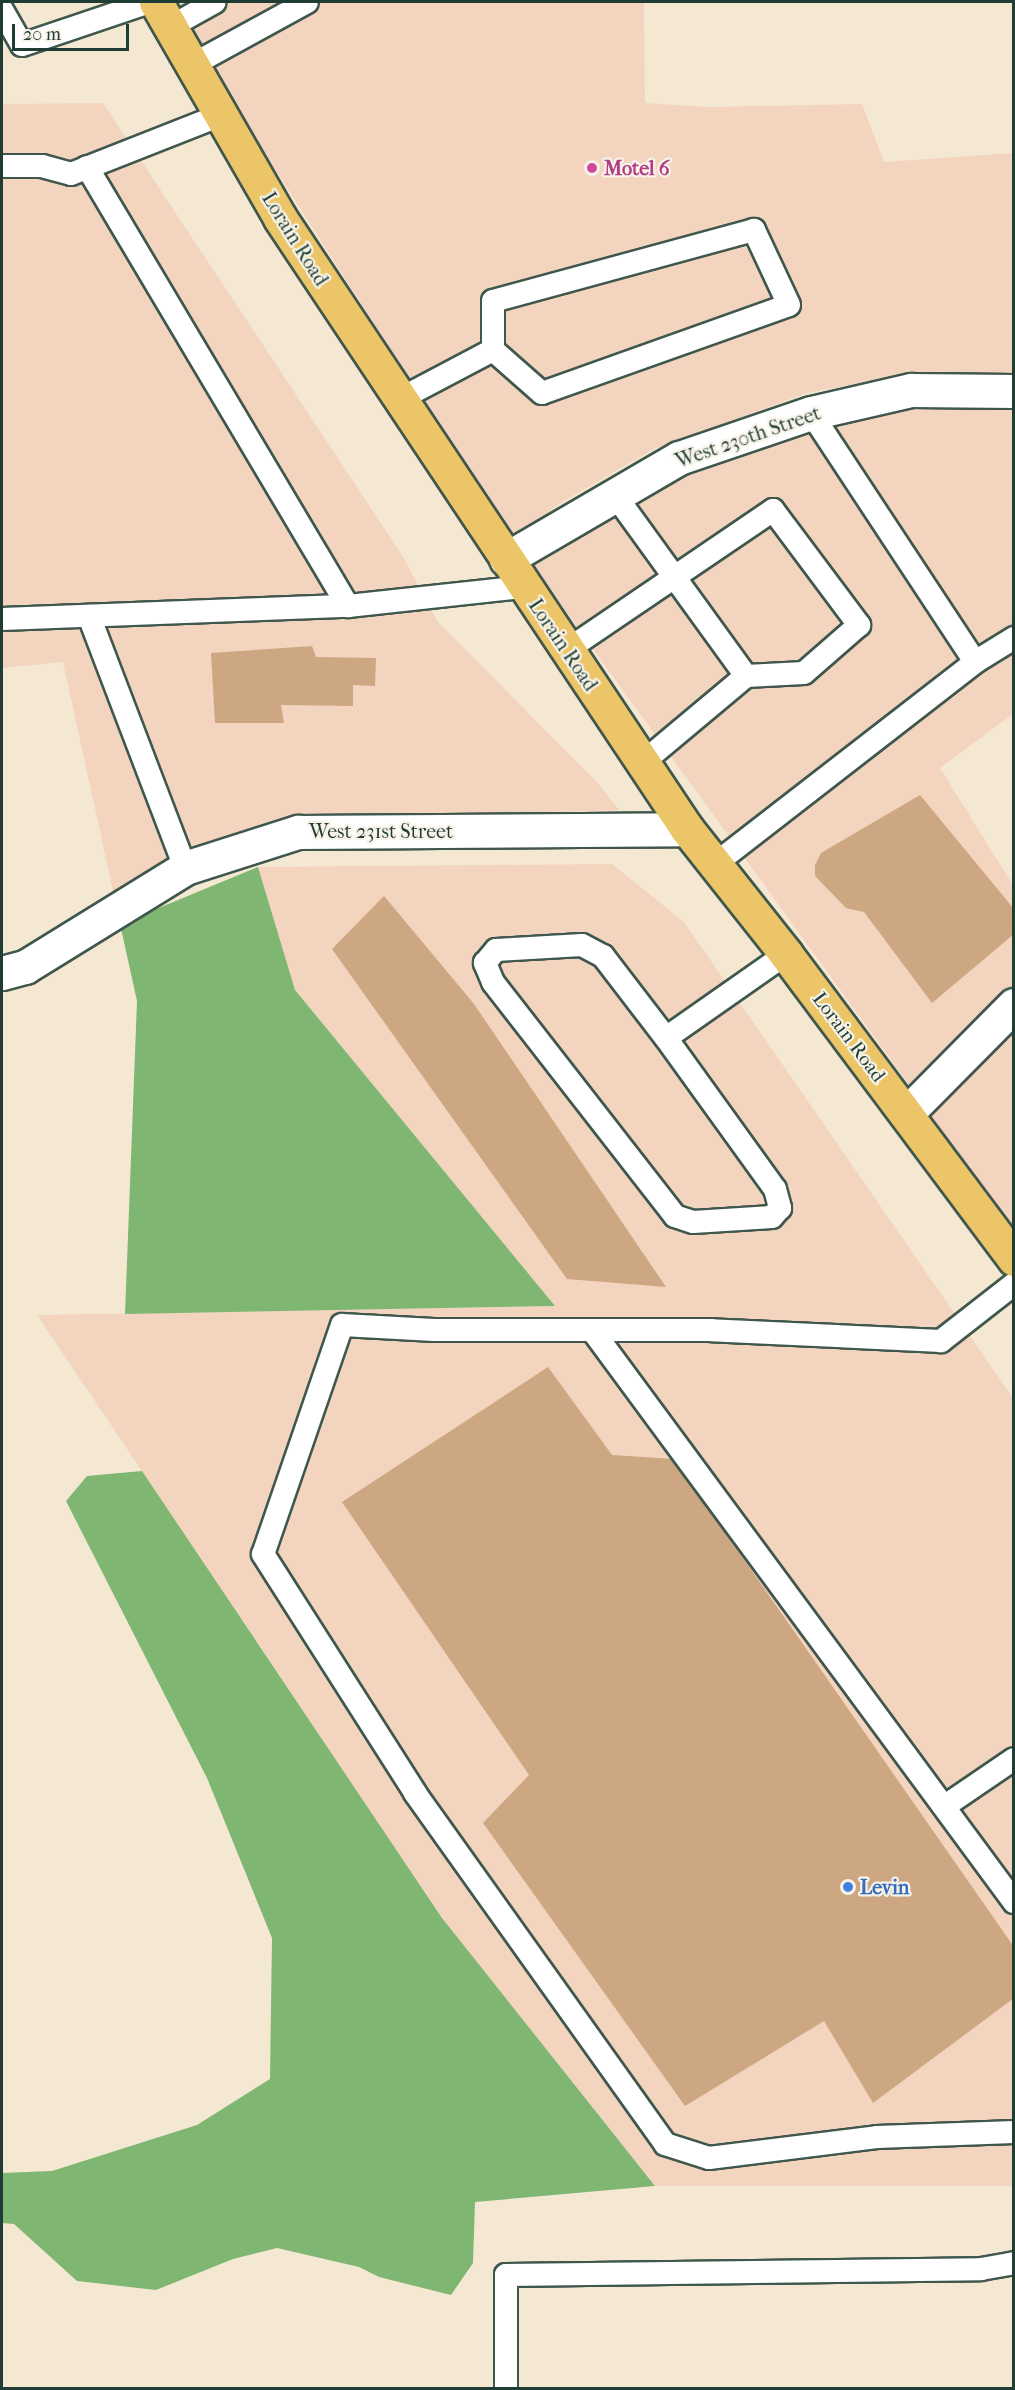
<!DOCTYPE html>
<html>
<head>
<meta charset="utf-8">
<style>
  body { margin:0 }
  #map { position:relative; width:1015px; height:2390px; overflow:hidden; background:#f5e8d3; font-family:"IM FELL French Canon",serif }
  div>[style] { position:absolute }
  [style*='--x'] { left:calc(var(--x)*1px); top:calc(var(--y)*1px); width:calc(var(--w)*1px); rotate:calc(var(--a)*1deg) }
  .built>* { inset:0; background:#f3d4bf }
  .forest>* { inset:0; background:#7eb672 }
  .building>* { inset:0; background:#cca781 }
  .roads { filter:drop-shadow(2px 0 #3f574c) drop-shadow(-2px 0 #3f574c) drop-shadow(0 2px #3f574c) drop-shadow(0 -2px #3f574c) }
  .service>* { height:22px; margin:-11px; padding:0 11px; transform-origin:11px; border-radius:11px; background:#fff }
  .minor>* { height:33px; margin:-16.5px; padding:0 16.5px; transform-origin:16.5px; border-radius:16.5px; background:#fff }
  .primary>* { height:33px; margin:-16.5px; padding:0 16.5px; transform-origin:16.5px; border-radius:16.5px; background:#ecc569 }
  .dots>* { width:16px; height:16px; translate:-50% -50%; box-sizing:border-box; border:3px solid #f7f3e8; border-radius:50% }
  span { translate:-50% -50%; white-space:nowrap; text-align:center; line-height:1.15; -webkit-text-stroke:4.5px #f7f3e8; paint-order:stroke }
  .hotel-label { font-size:20px; color:#b23c85; font-weight:700 }
  .left { translate:0 -50%; text-align:left }
  .street-label { font-size:20px; color:#1f3d34 }
  .shop-label { font-size:20px; color:#366cbe; font-weight:700 }
  .frame { position:absolute; inset:0; border:3px solid #1f3d34; pointer-events:none }
  .scale { position:absolute; left:12px; top:24px; width:117px; height:27px; box-sizing:border-box; border:3px solid #1f3d34; border-top:0; padding-left:8px; font-size:18px; line-height:21px; white-space:nowrap; color:#1f3d34; -webkit-text-stroke:4px #f7f3e8; paint-order:stroke }
</style>
</head>
<body>
<div id="map">
  <div class="built">
    <div style="clip-path:polygon(168px 2px,644px 2px,645px 103px,707px 107px,862px 104px,884px 162px,1013px 153px,1013px 380px,880px 379px,807px 393px,654px 449px,559px 504px,513px 541px)"></div>
    <div style="clip-path:polygon(103px 103px,402px 555px,438px 622px,598px 783px,619px 810px,290px 820px,113px 891px,63px 662px,2px 668px,2px 104px)"></div>
    <div style="clip-path:polygon(912px 398px,1013px 400px,1013px 714px,940px 768px,1013px 885px,1013px 1228px,532px 565px,605px 511px,680px 468px)"></div>
    <div style="clip-path:polygon(612px 864px,684px 922px,1013px 1398px,1013px 2186px,655px 2186px,442px 1918px,37px 1315px,555px 1306px,295px 990px,258px 867px)"></div>
  </div>
  <div class="forest">
    <div style="clip-path:polygon(258px 867px,295px 990px,555px 1306px,125px 1314px,137px 1001px,120px 924px)"></div>
    <div style="clip-path:polygon(142px 1471px,442px 1918px,655px 2186px,475px 2202px,473px 2263px,451px 2295px,379px 2277px,359px 2267px,277px 2248px,233px 2259px,156px 2290px,77px 2281px,14px 2224px,2px 2223px,2px 2173px,52px 2171px,197px 2125px,270px 2079px,272px 1938px,207px 1778px,66px 1501px,87px 1476px)"></div>
  </div>
  <div class="building">
    <div style="clip-path:polygon(312px 646px,316px 657px,376px 658px,375px 686px,353px 685px,353px 706px,281px 705px,284px 723px,215px 723px,211px 653px)"></div>
    <div style="clip-path:polygon(920px 795px,1014px 909px,1014px 934px,932px 1003px,864px 912px,846px 908px,815px 876px,815px 865px,821px 853px)"></div>
    <div style="clip-path:polygon(384px 896px,474px 1004px,666px 1287px,567px 1279px,332px 949px)"></div>
    <div style="clip-path:polygon(548px 1367px,612px 1455px,674px 1459px,1014px 1947px,1014px 1998px,873px 2103px,824px 2021px,685px 2106px,483px 1823px,529px 1775px,342px 1502px)"></div>
  </div>
  <div class="roads">
    <div class="service">
      <div style="--x:2;--y:10;--w:40;--a:60.3"></div>
      <div style="--x:22;--y:45;--w:135;--a:-18.6"></div>
      <div style="--x:170;--y:27;--w:51;--a:-29.1"></div>
      <div style="--x:192;--y:65;--w:131;--a:-28.7"></div>
      <div style="--x:2;--y:166;--w:40;--a:0"></div>
      <div style="--x:42;--y:166;--w:30;--a:15"></div>
      <div style="--x:71;--y:174;--w:161;--a:-21.5"></div>
      <div style="--x:87;--y:167;--w:511;--a:59.27"></div>
      <div style="--x:400;--y:399;--w:105;--a:-27.8"></div>
      <div style="--x:493;--y:350;--w:65;--a:41.3"></div>
      <div style="--x:542;--y:393;--w:262;--a:-19.6"></div>
      <div style="--x:789;--y:305;--w:83;--a:-115"></div>
      <div style="--x:754;--y:230;--w:270;--a:164.8"></div>
      <div style="--x:493;--y:301;--w:49;--a:90"></div>
      <div style="--x:811;--y:413;--w:298;--a:56.6"></div>
      <div style="--x:615;--y:495;--w:223;--a:54.1"></div>
      <div style="--x:89;--y:616;--w:270;--a:69.1"></div>
      <div style="--x:2;--y:619;--w:346;--a:-2.2"></div>
      <div style="--x:348;--y:606;--w:177;--a:-6.2"></div>
      <div style="--x:567;--y:650;--w:249;--a:-34.2"></div>
      <div style="--x:773;--y:510;--w:144;--a:53.2"></div>
      <div style="--x:859;--y:625;--w:73;--a:138.9"></div>
      <div style="--x:804;--y:673;--w:58;--a:177"></div>
      <div style="--x:746;--y:676;--w:134;--a:140.1"></div>
      <div style="--x:715;--y:864;--w:329;--a:-37.8"></div>
      <div style="--x:975;--y:662;--w:46;--a:-31.6"></div>
      <div style="--x:666;--y:1038;--w:186;--a:54.2"></div>
      <div style="--x:775;--y:1189;--w:20;--a:75"></div>
      <div style="--x:780;--y:1208;--w:12;--a:132"></div>
      <div style="--x:772;--y:1217;--w:79;--a:176.4"></div>
      <div style="--x:693;--y:1222;--w:19;--a:-162"></div>
      <div style="--x:675;--y:1216;--w:296;--a:-127.9"></div>
      <div style="--x:493;--y:982;--w:21;--a:-113"></div>
      <div style="--x:485;--y:963;--w:17;--a:-50"></div>
      <div style="--x:496;--y:950;--w:86;--a:-3.3"></div>
      <div style="--x:582;--y:945;--w:24;--a:28"></div>
      <div style="--x:603;--y:956;--w:103;--a:52.5"></div>
      <div style="--x:666;--y:1038;--w:146;--a:-35"></div>
      <div style="--x:1014;--y:1284;--w:93;--a:142"></div>
      <div style="--x:941;--y:1341;--w:230;--a:-177.3"></div>
      <div style="--x:711;--y:1330;--w:277;--a:180"></div>
      <div style="--x:434;--y:1330;--w:92;--a:-176.9"></div>
      <div style="--x:342;--y:1325;--w:242;--a:109"></div>
      <div style="--x:263;--y:1554;--w:283;--a:57.5"></div>
      <div style="--x:415;--y:1793;--w:431;--a:54.5"></div>
      <div style="--x:665;--y:2144;--w:46;--a:17.7"></div>
      <div style="--x:709;--y:2158;--w:169;--a:-7.1"></div>
      <div style="--x:877;--y:2137;--w:137;--a:-2.1"></div>
      <div style="--x:592;--y:1330;--w:711;--a:53.58"></div>
      <div style="--x:945;--y:1806;--w:83;--a:-34.3"></div>
      <div style="--x:506;--y:2388;--w:113;--a:-90"></div>
      <div style="--x:506;--y:2275;--w:475;--a:-0.7"></div>
      <div style="--x:981;--y:2269;--w:34;--a:-10"></div>
    </div>
    <div class="minor">
      <div style="--x:506;--y:559;--w:200;--a:-30.3"></div>
      <div style="--x:679;--y:458;--w:139;--a:-18.8"></div>
      <div style="--x:811;--y:413;--w:103;--a:-13"></div>
      <div style="--x:911;--y:390;--w:103;--a:0.6"></div>
      <div style="--x:2;--y:973;--w:24;--a:-15"></div>
      <div style="--x:25;--y:967;--w:188;--a:-31.7"></div>
      <div style="--x:185;--y:868;--w:119;--a:-17.7"></div>
      <div style="--x:298;--y:832;--w:389;--a:-0.4"></div>
      <div style="--x:907;--y:1113;--w:152;--a:-45.3"></div>
    </div>
    <div class="primary">
      <div style="--x:156;--y:2;--w:249;--a:60.1"></div>
      <div style="--x:280;--y:218;--w:734;--a:56.33"></div>
      <div style="--x:687;--y:829;--w:159;--a:51.6"></div>
      <div style="--x:786;--y:954;--w:381;--a:53.2"></div>
    </div>
  </div>
  <div class="dots">
    <div style="left:592px;top:168px;background:#d1479c"></div>
    <div style="left:848px;top:1887px;background:#3f7fe0"></div>
  </div>
  <div class="hotel-label">
    <span class="left" style="left:604px;top:168px">Motel 6</span>
  </div>
  <div class="street-label">
    <span style="left:295px;top:239px;rotate:58deg">Lorain Road</span>
    <span style="left:748px;top:437px;rotate:-19deg">West 230th Street</span>
    <span style="left:563px;top:645px;rotate:56deg">Lorain Road</span>
    <span style="left:381px;top:831px">West 231st Street</span>
    <span style="left:849px;top:1037px;rotate:53deg">Lorain Road</span>
  </div>
  <div class="shop-label">
    <span class="left" style="left:860px;top:1887px">Levin</span>
  </div>
  <div class="frame"></div>
  <div class="scale">20 m</div>
</div>
</body>
</html>
